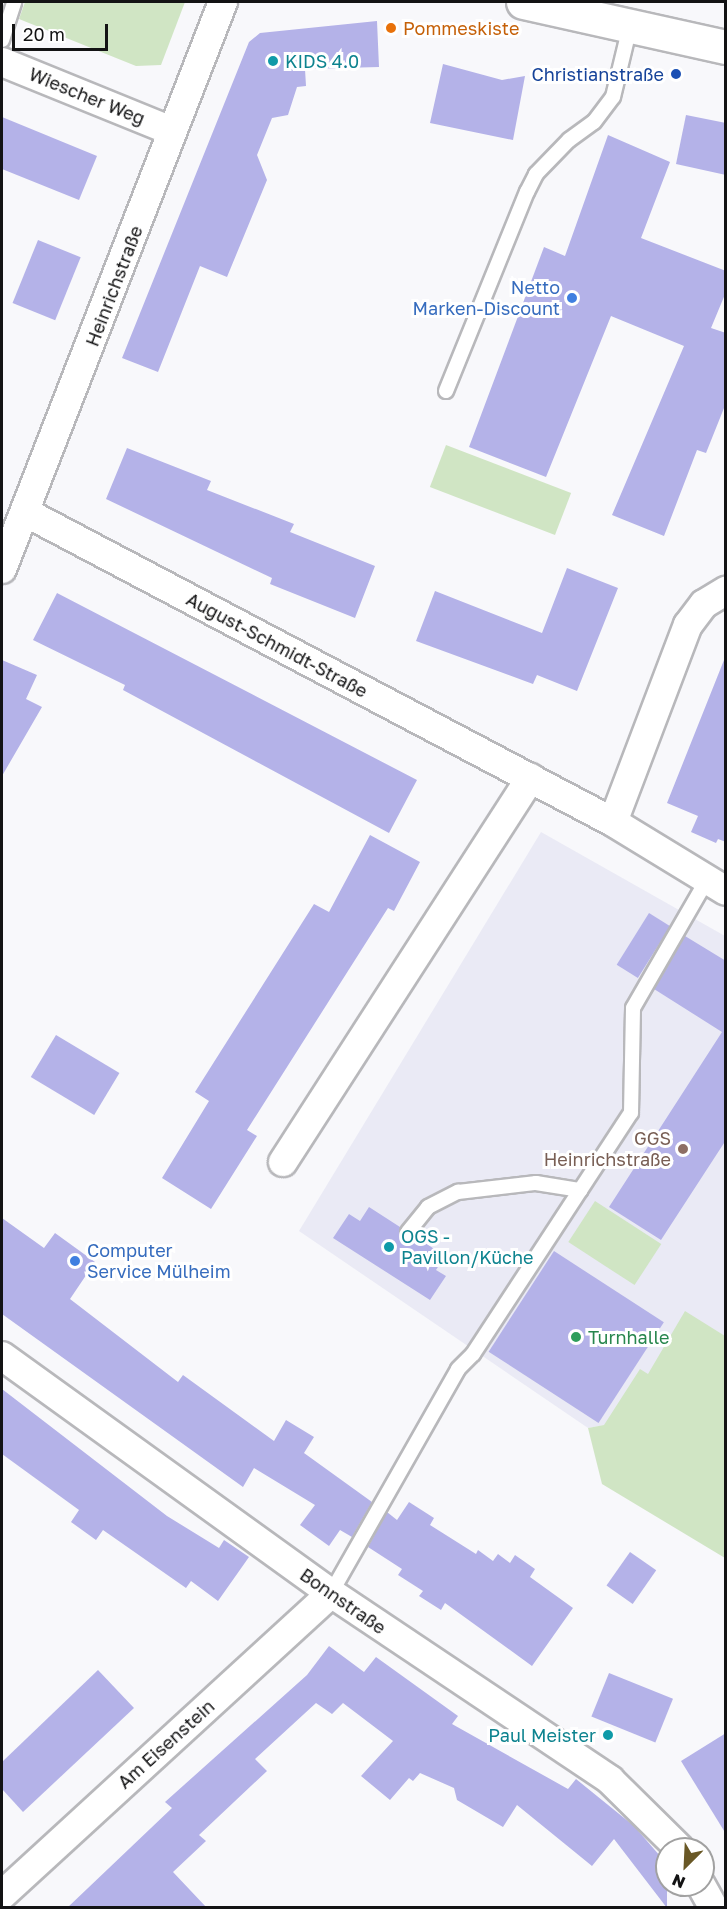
<!DOCTYPE html>
<html>
<head>
<meta charset="utf-8">
<style>
  body { margin:0 }
  #map { position:relative; width:727px; height:1909px; overflow:hidden; background:#f8f8fb; font-family:"Golos Text",sans-serif }
  div>[style] { position:absolute }
  [style*='--x'] { left:calc(var(--x)*1px); top:calc(var(--y)*1px); width:calc(var(--w)*1px); rotate:calc(var(--a)*1deg) }
  .built>* { inset:0; background:#eaeaf5 }
  .green>* { inset:0; background:#d0e5c4; transform-origin:0 0 }
  .building>* { inset:0; background:#b4b2e8; transform-origin:0 0 }
  .roads { filter:drop-shadow(2px 0 #b8b8bb) drop-shadow(-2px 0 #b8b8bb) drop-shadow(0 2px #b8b8bb) drop-shadow(0 -2px #b8b8bb) }
  .lane>* { height:14px; margin:-7px; padding:0 7px; transform-origin:7px; border-radius:7px; background:#fff }
  .street>* { height:28px; margin:-14px; padding:0 14px; transform-origin:14px; border-radius:14px; background:#fff }
  .secondary>* { height:33px; margin:-16.5px; padding:0 16.5px; transform-origin:16.5px; border-radius:16.5px; background:#fff }
  .dots>* { width:16px; height:16px; translate:-50% -50%; box-sizing:border-box; border:3px solid #fff; border-radius:50% }
  span { translate:-50% -50%; white-space:nowrap; text-align:center; line-height:1.15; -webkit-text-stroke:6px #fff; paint-order:stroke }
  .food-label { font-size:18px; color:#c56008 }
  .left { translate:0 -50%; text-align:left }
  .culture-label { font-size:18px; color:#0d838f }
  .right { translate:-100% -50%; text-align:right }
  .transit-label { font-size:18px; color:#164399 }
  .street-label { font-size:18px; color:#131314 }
  .shop-label { font-size:18px; color:#366cbe }
  .education-label { font-size:18px; color:#785e54 }
  .leisure-label { font-size:18px; color:#27864d }
  .frame { position:absolute; inset:0; border:3px solid #131314; pointer-events:none }
  .north { position:absolute; left:655px; top:1837px; width:60px; height:60px; box-sizing:border-box; background:#fff; border:2px solid #a1a1a1; border-radius:50%; rotate:204deg; font-size:16px; font-weight:700; line-height:24px; text-align:center; color:#131314 }
  .north::after { content:''; display:block; margin:auto; width:21px; height:27px; background:#695826; clip-path:polygon(50% 0,100% 100%,50% 72%,0 100%) }
  .scale { position:absolute; left:12px; top:24px; width:96px; height:27px; box-sizing:border-box; border:3px solid #131314; border-top:0; padding-left:8px; font-size:18px; line-height:21px; white-space:nowrap; color:#131314; -webkit-text-stroke:4px #fff; paint-order:stroke }
</style>
</head>
<body>
<div id="map">
  <div class="built">
    <div style="clip-path:polygon(541px 832px,725px 936px,725px 1405px,588px 1428px,299px 1231px)"></div>
  </div>
  <div class="green">
    <div style="clip-path:polygon(25px 2px,185px 2px,161px 65px,136px 66px,19px 19px)"></div>
    <div style="left:446px;top:445px;width:134px;height:45px;rotate:21deg"></div>
    <div style="left:595px;top:1201px;width:79px;height:49px;rotate:33deg"></div>
    <div style="clip-path:polygon(685px 1311px,725px 1336px,725px 1558px,602px 1484px,588px 1428px,604px 1425px,640px 1369px,648px 1374px)"></div>
  </div>
  <div class="building">
    <div style="clip-path:polygon(377px 21px,379px 67px,305px 69px,306px 86px,297px 87px,288px 115px,272px 118px,257px 155px,267px 180px,227px 277px,200px 266px,158px 372px,122px 358px,249px 42px,260px 33px)"></div>
    <div style="clip-path:polygon(443px 64px,502px 80px,525px 76px,513px 140px,430px 123px)"></div>
    <div style="clip-path:polygon(686px 115px,726px 123px,726px 175px,676px 164px)"></div>
    <div style="clip-path:polygon(2px 117px,97px 156px,79px 200px,2px 169px)"></div>
    <div style="clip-path:polygon(608px 135px,670px 162px,641px 238px,726px 271px,726px 292px,711px 328px,726px 333px,726px 403px,706px 453px,697px 450px,664px 536px,612px 515px,684px 346px,611px 316px,546px 477px,469px 447px,544px 247px,565px 256px)"></div>
    <div style="left:38px;top:240px;width:46px;height:68px;rotate:22deg"></div>
    <div style="clip-path:polygon(127px 448px,211px 481px,207px 490px,294px 524px,290px 532px,375px 566px,355px 618px,270px 584px,272px 578px,106px 499px)"></div>
    <div style="clip-path:polygon(567px 568px,618px 588px,577px 691px,537px 675px,533px 684px,416px 641px,435px 591px,542px 633px)"></div>
    <div style="clip-path:polygon(57px 593px,417px 780px,389px 833px,123px 690px,125px 685px,33px 640px)"></div>
    <div style="clip-path:polygon(2px 660px,37px 675px,26px 699px,42px 707px,2px 776px)"></div>
    <div style="clip-path:polygon(724px 660px,726px 842px,718px 839px,716px 843px,691px 832px,698px 816px,667px 803px)"></div>
    <div style="clip-path:polygon(370px 835px,420px 862px,394px 911px,388px 908px,247px 1130px,257px 1136px,211px 1209px,162px 1178px,209px 1101px,195px 1092px,314px 904px,329px 912px)"></div>
    <div style="left:649px;top:913px;width:25px;height:61px;rotate:32deg"></div>
    <div style="clip-path:polygon(685px 936px,726px 961px,726px 1140px,661px 1240px,609px 1207px,722px 1032px,654px 989px)"></div>
    <div style="left:56px;top:1035px;width:74px;height:49px;rotate:31deg"></div>
    <div style="clip-path:polygon(369px 1207px,400px 1227px,403px 1239px,416px 1237px,445px 1256px,436px 1270px,446px 1276px,430px 1300px,333px 1238px,349px 1214px,360px 1221px)"></div>
    <div style="clip-path:polygon(2px 1218px,44px 1248px,55px 1233px,95px 1262px,70px 1299px,178px 1382px,183px 1375px,274px 1441px,286px 1420px,314px 1437px,304px 1453px,372px 1502px,352px 1537px,340px 1530px,329px 1546px,300px 1525px,315px 1505px,254px 1468px,243px 1487px,2px 1314px)"></div>
    <div style="left:554px;top:1251px;width:131px;height:120px;rotate:33deg"></div>
    <div style="clip-path:polygon(2px 1389px,167px 1516px,219px 1548px,224px 1540px,249px 1557px,218px 1601px,191px 1581px,186px 1588px,103px 1530px,96px 1540px,71px 1522px,79px 1510px,2px 1454px)"></div>
    <div style="clip-path:polygon(409px 1502px,434px 1518px,430px 1525px,476px 1554px,478px 1550px,493px 1561px,498px 1554px,510px 1563px,515px 1555px,535px 1569px,530px 1577px,573px 1608px,532px 1666px,445px 1603px,441px 1610px,419px 1596px,423px 1591px,398px 1575px,402px 1569px,368px 1547px,387px 1512px,397px 1520px)"></div>
    <div style="left:630px;top:1552px;width:32px;height:41px;rotate:35deg"></div>
    <div style="clip-path:polygon(329px 1646px,364px 1672px,376px 1657px,458px 1716px,452px 1724px,568px 1789px,576px 1779px,634px 1826px,667px 1864px,667px 1908px,614px 1839px,592px 1866px,517px 1805px,503px 1827px,457px 1800px,454px 1788px,420px 1773px,413px 1781px,409px 1778px,390px 1800px,361px 1776px,393px 1741px,343px 1703px,332px 1714px,316px 1703px,255px 1759px,267px 1771px,199px 1835px,206px 1841px,173px 1872px,207px 1908px,67px 1908px,172px 1808px,165px 1802px,307px 1675px)"></div>
    <div style="clip-path:polygon(98px 1670px,134px 1708px,23px 1812px,2px 1789px,2px 1762px)"></div>
    <div style="left:609px;top:1673px;width:69px;height:47px;rotate:22deg"></div>
    <div style="clip-path:polygon(726px 1733px,726px 1834px,681px 1761px)"></div>
  </div>
  <div class="roads">
    <div class="lane">
      <div style="--x:2;--y:40;--w:40;--a:-72"></div>
      <div style="--x:446;--y:391;--w:215;--a:-67.9"></div>
      <div style="--x:527;--y:192;--w:20;--a:-63"></div>
      <div style="--x:536;--y:174;--w:47;--a:-45.9"></div>
      <div style="--x:569;--y:140;--w:31;--a:-36"></div>
      <div style="--x:594;--y:122;--w:31;--a:-53"></div>
      <div style="--x:613;--y:97;--w:73;--a:-76.5"></div>
      <div style="--x:408;--y:1232;--w:32;--a:-51"></div>
      <div style="--x:428;--y:1207;--w:34;--a:-27"></div>
      <div style="--x:458;--y:1192;--w:79;--a:-6.6"></div>
      <div style="--x:536;--y:1183;--w:45;--a:9"></div>
      <div style="--x:331;--y:1593;--w:257;--a:-60.4"></div>
      <div style="--x:458;--y:1369;--w:21;--a:-45"></div>
      <div style="--x:473;--y:1354;--w:288;--a:-56.8"></div>
      <div style="--x:631;--y:1113;--w:105;--a:-88.9"></div>
      <div style="--x:633;--y:1008;--w:148;--a:-60"></div>
    </div>
    <div class="street">
      <div style="--x:2;--y:62;--w:183;--a:22.1"></div>
      <div style="--x:25;--y:512;--w:665;--a:27.8"></div>
      <div style="--x:613;--y:822;--w:132;--a:31.4"></div>
      <div style="--x:2;--y:569;--w:609;--a:-68.71"></div>
      <div style="--x:613;--y:822;--w:211;--a:-69.2"></div>
      <div style="--x:688;--y:625;--w:26;--a:-53"></div>
      <div style="--x:704;--y:604;--w:26;--a:-31"></div>
      <div style="--x:283;--y:1162;--w:457;--a:-57.2"></div>
      <div style="--x:2;--y:1356;--w:405;--a:35.8"></div>
      <div style="--x:331;--y:1593;--w:336;--a:33.8"></div>
      <div style="--x:610;--y:1780;--w:98;--a:44.6"></div>
      <div style="--x:701;--y:1885;--w:26;--a:61"></div>
      <div style="--x:2;--y:1895;--w:447;--a:-42.5"></div>
    </div>
    <div class="secondary">
      <div style="--x:523;--y:2;--w:208;--a:12.5"></div>
    </div>
  </div>
  <div class="dots">
    <div style="left:391px;top:28px;background:#e8710a"></div>
    <div style="left:273px;top:61px;background:#0f9aa8"></div>
    <div style="left:676px;top:74px;background:#1a4fb4"></div>
    <div style="left:572px;top:298px;background:#3f7fe0"></div>
    <div style="left:683px;top:1149px;background:#8d6e63"></div>
    <div style="left:389px;top:1247px;background:#0f9aa8"></div>
    <div style="left:75px;top:1261px;background:#3f7fe0"></div>
    <div style="left:576px;top:1337px;background:#2e9e5b"></div>
    <div style="left:608px;top:1735px;background:#0f9aa8"></div>
  </div>
  <div class="food-label">
    <span class="left" style="left:403px;top:28px">Pommeskiste</span>
  </div>
  <div class="culture-label">
    <span class="left" style="left:285px;top:61px">KIDS 4.0</span>
    <span class="left" style="left:401px;top:1247px">OGS -<br>Pavillon/Küche</span>
    <span class="right" style="left:596px;top:1735px">Paul Meister</span>
  </div>
  <div class="transit-label">
    <span class="right" style="left:664px;top:74px">Christianstraße</span>
  </div>
  <div class="street-label">
    <span style="left:87px;top:96px;rotate:22deg">Wiescher Weg</span>
    <span style="left:114px;top:286px;rotate:-69deg">Heinrichstraße</span>
    <span style="left:277px;top:645px;rotate:28deg">August-Schmidt-Straße</span>
    <span style="left:343px;top:1601px;rotate:35deg">Bonnstraße</span>
    <span style="left:166px;top:1744px;rotate:-42deg">Am Eisenstein</span>
  </div>
  <div class="shop-label">
    <span class="right" style="left:560px;top:298px">Netto<br>Marken-Discount</span>
    <span class="left" style="left:87px;top:1261px">Computer<br>Service Mülheim</span>
  </div>
  <div class="education-label">
    <span class="right" style="left:671px;top:1149px">GGS<br>Heinrichstraße</span>
  </div>
  <div class="leisure-label">
    <span class="left" style="left:588px;top:1337px">Turnhalle</span>
  </div>
  <div class="frame"></div>
  <div class="north">N</div>
  <div class="scale">20 m</div>
</div>
</body>
</html>
